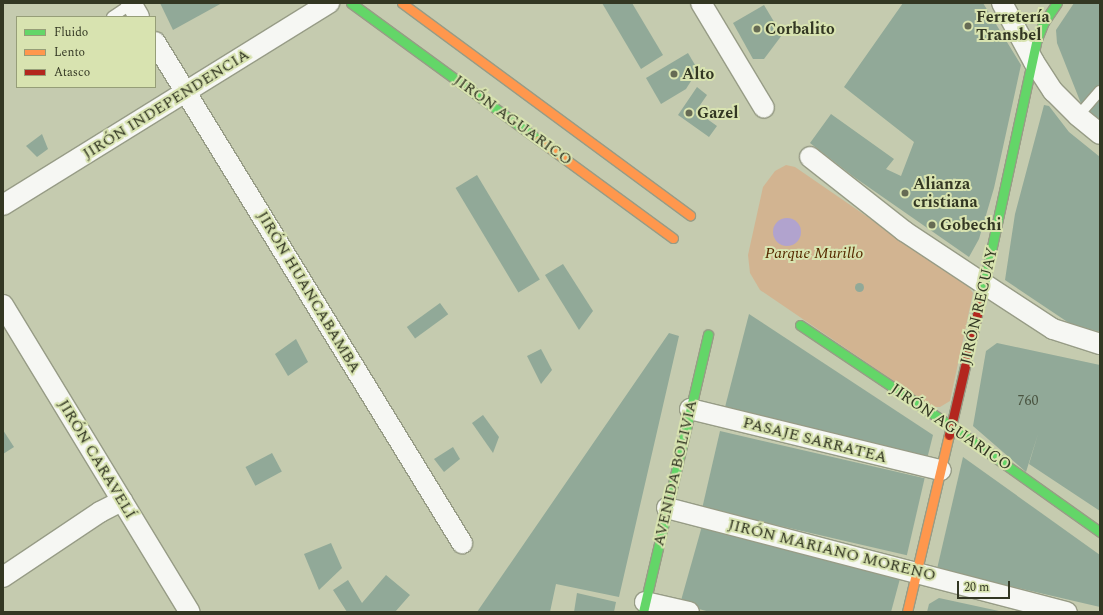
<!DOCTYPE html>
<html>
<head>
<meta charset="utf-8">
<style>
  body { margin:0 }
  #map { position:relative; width:1103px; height:615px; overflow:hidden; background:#c5cbaf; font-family:Spectral,serif }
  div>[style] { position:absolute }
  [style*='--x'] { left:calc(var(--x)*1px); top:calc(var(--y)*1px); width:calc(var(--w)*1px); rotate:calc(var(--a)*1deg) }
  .green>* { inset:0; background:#d2b491 }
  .water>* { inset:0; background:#b1a3ce }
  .round { border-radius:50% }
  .building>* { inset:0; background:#91a998; transform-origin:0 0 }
  .roads { filter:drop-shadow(1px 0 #979c86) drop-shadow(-1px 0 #979c86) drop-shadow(0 1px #979c86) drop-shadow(0 -1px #979c86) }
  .lane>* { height:10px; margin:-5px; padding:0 5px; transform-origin:5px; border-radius:5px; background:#f6f7f3 }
  .street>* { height:20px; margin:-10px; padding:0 10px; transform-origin:10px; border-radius:10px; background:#f6f7f3 }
  .fast>* { height:9px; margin:-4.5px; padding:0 4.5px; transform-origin:4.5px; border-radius:4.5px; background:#63d668 }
  .slow>* { height:9px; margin:-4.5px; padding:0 4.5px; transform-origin:4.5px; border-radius:4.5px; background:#ff974d }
  .jam>* { height:9px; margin:-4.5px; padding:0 4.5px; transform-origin:4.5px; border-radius:4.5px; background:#b3261e }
  .dots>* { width:11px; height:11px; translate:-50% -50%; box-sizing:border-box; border:2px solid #d8e3b0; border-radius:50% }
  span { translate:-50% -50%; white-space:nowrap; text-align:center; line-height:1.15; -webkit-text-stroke:4px #d8e3b0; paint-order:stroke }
  .number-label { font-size:14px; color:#4a5440 }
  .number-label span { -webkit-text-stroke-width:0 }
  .poi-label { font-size:16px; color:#333723; font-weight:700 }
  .left { translate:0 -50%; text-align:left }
  .street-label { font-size:16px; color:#333723 }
  .park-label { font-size:16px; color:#572b00; font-style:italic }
  .frame { position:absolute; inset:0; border:4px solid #333723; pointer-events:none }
  .legend { position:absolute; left:16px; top:16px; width:140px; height:72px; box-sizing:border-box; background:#d8e3b0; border:1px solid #969e78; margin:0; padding:5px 7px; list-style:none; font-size:12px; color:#333723 }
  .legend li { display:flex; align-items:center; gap:8px; height:20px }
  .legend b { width:20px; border:1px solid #969e78 }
  .scale { position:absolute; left:957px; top:581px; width:53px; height:18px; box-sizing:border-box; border:2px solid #333723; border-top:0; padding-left:5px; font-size:12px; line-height:14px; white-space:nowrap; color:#333723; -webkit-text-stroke:3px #d8e3b0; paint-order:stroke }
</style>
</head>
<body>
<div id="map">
  <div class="green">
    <div style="clip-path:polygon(786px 165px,795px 167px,968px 286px,973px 293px,950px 401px,940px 407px,932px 407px,760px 290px,750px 273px,748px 255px,763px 187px,775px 171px)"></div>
  </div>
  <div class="water">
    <div class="round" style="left:773px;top:218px;width:28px;height:28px"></div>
  </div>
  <div class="building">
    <div style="clip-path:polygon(160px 3px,222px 3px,173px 30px)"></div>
    <div style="clip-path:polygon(602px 3px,632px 3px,663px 55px,641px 69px)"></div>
    <div style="clip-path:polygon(903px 3px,983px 3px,1021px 65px,994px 188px,979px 239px,969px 257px,854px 177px,810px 143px,831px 114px,894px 159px,886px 169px,901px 176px,914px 142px,844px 87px)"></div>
    <div style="clip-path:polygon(1074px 3px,1100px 3px,1100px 124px,1084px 111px,1057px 43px,1056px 30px)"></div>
    <div style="clip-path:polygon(764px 5px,782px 35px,764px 59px,753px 59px,733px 23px)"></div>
    <div style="clip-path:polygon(688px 53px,698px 70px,686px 89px,661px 104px,646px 78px)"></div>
    <div style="clip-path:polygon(697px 87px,707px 95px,696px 111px,717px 126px,709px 137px,678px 115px)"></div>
    <div style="clip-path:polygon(1044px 105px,1049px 106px,1069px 132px,1100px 157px,1100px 332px,1069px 323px,1005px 280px,1015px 214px)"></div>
    <div style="clip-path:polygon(42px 134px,48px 149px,37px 157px,26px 146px)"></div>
    <div style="left:477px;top:175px;width:122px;height:25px;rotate:59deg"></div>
    <div style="clip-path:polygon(563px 264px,593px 311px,579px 330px,545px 275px)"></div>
    <div class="round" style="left:854.5px;top:282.5px;width:9px;height:9px"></div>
    <div style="left:440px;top:303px;width:14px;height:41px;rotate:54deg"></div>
    <div style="clip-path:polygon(749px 314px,933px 435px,927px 459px,724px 411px)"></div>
    <div style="clip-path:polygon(669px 333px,679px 336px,619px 597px,556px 584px,550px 612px,477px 612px)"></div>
    <div style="clip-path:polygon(296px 339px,308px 362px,288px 376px,275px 354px)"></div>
    <div style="clip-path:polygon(997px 343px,1100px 365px,1100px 511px,1029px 464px,1038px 434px,1026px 472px,973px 426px,986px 351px)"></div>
    <div style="clip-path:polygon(541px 349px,552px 370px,541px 384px,527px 356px)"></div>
    <div style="clip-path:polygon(483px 415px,499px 437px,493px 453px,472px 423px)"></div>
    <div style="clip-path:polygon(3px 430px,14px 447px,3px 454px)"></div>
    <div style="left:720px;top:431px;width:210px;height:79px;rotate:13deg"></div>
    <div style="clip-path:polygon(453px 447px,460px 459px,444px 472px,434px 459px)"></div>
    <div style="left:272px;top:453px;width:21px;height:30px;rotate:62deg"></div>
    <div style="clip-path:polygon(963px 457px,1100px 555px,1100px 607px,937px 569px)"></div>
    <div style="clip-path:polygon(702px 526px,901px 575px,891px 612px,710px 612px,680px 604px)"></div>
    <div style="clip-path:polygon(331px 543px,342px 568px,319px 590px,304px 554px)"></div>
    <div style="clip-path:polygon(386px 575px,410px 595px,395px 612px,347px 612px,333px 590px,348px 580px,362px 603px)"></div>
    <div style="clip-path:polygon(577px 593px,616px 602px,614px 612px,574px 612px)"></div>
    <div style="clip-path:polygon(939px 598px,999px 611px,999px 612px,927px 612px,929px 604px)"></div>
  </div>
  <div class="roads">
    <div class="lane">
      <div style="--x:112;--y:17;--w:23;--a:-34"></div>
      <div style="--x:1078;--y:116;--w:33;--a:-49"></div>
    </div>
    <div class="street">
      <div style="--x:131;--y:3;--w:16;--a:60"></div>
      <div style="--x:701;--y:3;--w:122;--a:59"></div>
      <div style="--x:1002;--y:3;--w:67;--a:61.5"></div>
      <div style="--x:1034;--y:62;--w:35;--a:57"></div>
      <div style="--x:1053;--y:91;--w:35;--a:45"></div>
      <div style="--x:1078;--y:116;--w:28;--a:39"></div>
      <div style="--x:155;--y:42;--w:588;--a:58.5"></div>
      <div style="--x:810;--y:157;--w:120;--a:38.2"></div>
      <div style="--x:904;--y:231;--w:96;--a:33.5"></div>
      <div style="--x:984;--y:284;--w:82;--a:33.1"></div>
      <div style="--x:1053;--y:329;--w:49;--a:17.7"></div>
      <div style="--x:3;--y:205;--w:384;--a:-31.8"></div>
      <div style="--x:3;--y:305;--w:359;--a:58.7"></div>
      <div style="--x:690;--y:409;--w:258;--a:13.7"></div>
      <div style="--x:667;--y:508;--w:413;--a:14.6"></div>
      <div style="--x:3;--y:577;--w:117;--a:-33.8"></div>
      <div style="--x:100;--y:512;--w:25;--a:-27"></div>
      <div style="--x:645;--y:602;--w:45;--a:12.8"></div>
    </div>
    <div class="fast">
      <div style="--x:351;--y:3;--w:233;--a:36.1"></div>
      <div style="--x:980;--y:302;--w:269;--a:-77.8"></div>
      <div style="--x:1037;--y:39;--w:18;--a:-68"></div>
      <div style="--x:1044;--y:22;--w:23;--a:-56"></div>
      <div style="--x:800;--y:325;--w:182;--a:33.8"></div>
      <div style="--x:951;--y:426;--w:183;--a:35.4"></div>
      <div style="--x:643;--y:612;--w:285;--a:-76.8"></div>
    </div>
    <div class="slow">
      <div style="--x:402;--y:3;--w:358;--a:36.4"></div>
      <div style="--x:539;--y:140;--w:166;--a:36.2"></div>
      <div style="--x:907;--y:612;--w:182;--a:-76.7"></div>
    </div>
    <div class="jam">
      <div style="--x:949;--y:435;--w:137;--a:-76.9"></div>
    </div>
  </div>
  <div class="dots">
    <div style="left:968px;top:26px;background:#666b54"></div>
    <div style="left:757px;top:29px;background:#666b54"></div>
    <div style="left:674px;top:74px;background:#666b54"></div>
    <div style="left:689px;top:113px;background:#666b54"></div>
    <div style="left:905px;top:193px;background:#666b54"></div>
    <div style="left:932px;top:225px;background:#666b54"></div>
  </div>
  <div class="number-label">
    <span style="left:1028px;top:401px">760</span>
  </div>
  <div class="poi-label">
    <span class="left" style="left:976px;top:26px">Ferretería<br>Transbel</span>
    <span class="left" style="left:765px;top:29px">Corbalito</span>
    <span class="left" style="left:682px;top:74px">Alto</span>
    <span class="left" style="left:697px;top:113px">Gazel</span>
    <span class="left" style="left:913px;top:193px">Alianza<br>cristiana</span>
    <span class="left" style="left:940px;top:225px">Gobechi</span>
  </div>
  <div class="street-label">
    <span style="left:166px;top:104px;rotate:-32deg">JIRÓN INDEPENDENCIA</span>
    <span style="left:513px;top:120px;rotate:36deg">JIRÓN AGUARICO</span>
    <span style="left:309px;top:292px;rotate:59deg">JIRÓN HUANCABAMBA</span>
    <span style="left:979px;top:306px;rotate:-77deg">JIRÓN RECUAY</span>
    <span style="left:951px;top:427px;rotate:34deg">JIRÓN AGUARICO</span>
    <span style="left:815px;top:440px;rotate:14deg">PASAJE SARRATEA</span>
    <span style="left:97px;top:459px;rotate:59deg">JIRÓN CARAVELÍ</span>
    <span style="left:675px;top:473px;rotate:-77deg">AVENIDA BOLIVIA</span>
    <span style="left:832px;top:550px;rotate:14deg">JIRÓN MARIANO MORENO</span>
  </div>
  <div class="park-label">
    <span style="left:814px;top:253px">Parque Murillo</span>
  </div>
  <div class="frame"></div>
  <ul class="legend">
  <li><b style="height:5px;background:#63d668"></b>Fluido</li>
  <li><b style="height:5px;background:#ff974d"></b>Lento</li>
  <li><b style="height:5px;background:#b3261e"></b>Atasco</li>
  </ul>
  <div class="scale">20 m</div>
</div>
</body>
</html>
